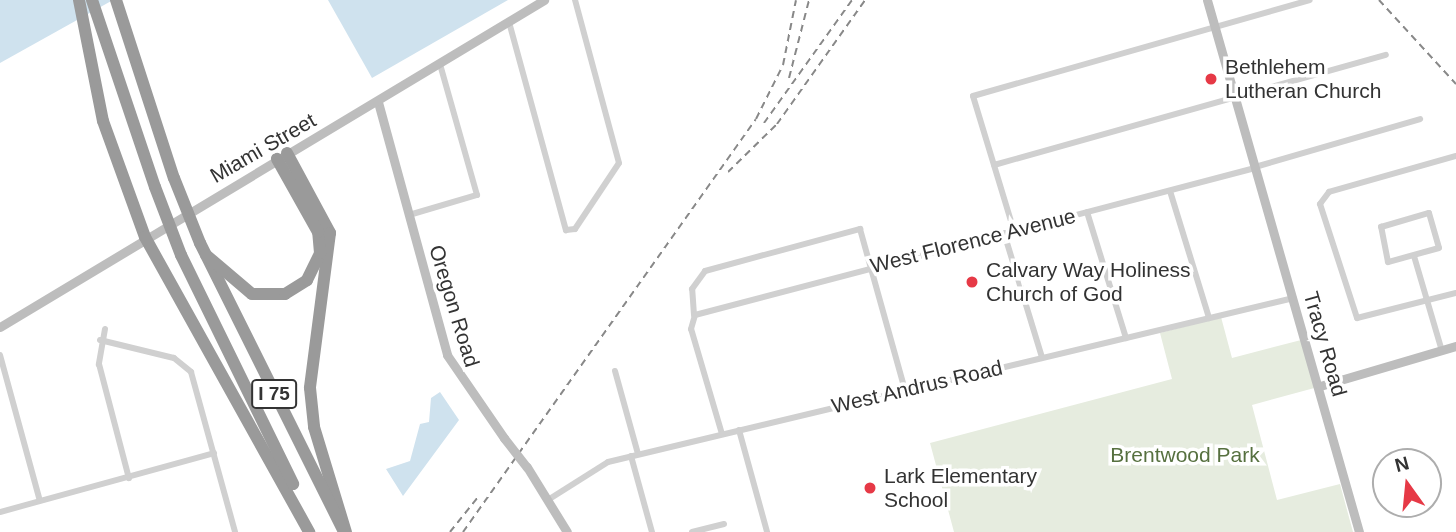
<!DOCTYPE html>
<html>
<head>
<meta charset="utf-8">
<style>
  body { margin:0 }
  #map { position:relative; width:1456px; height:532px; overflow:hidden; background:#fff; font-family:Arial,sans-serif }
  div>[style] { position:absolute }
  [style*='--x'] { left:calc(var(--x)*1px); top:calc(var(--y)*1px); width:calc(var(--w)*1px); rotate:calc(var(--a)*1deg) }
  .green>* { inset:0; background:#e6ecdf }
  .water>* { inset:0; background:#cfe2ee }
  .street>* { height:6px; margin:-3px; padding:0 3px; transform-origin:3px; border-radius:3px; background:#d0d0d0 }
  .secondary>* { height:9px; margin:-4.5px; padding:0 4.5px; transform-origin:4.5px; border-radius:4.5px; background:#bdbdbd }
  .highway>* { height:12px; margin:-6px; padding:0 6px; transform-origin:6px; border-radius:6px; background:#9a9a9a }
  .rail>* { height:2px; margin-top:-1px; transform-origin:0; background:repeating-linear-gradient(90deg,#888 0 7px,transparent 0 12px) }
  .secondary-bridge>* { height:9px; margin:-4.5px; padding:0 4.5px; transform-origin:4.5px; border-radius:4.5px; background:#bdbdbd }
  .highway-bridge>* { height:12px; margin:-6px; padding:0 6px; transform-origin:6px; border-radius:6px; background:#9a9a9a }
  .dots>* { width:19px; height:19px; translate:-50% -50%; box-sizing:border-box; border:4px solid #fff; border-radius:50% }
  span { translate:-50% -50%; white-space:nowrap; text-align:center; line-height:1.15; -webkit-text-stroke:7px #fff; paint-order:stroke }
  .shield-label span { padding:2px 5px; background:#fff; border:2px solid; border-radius:5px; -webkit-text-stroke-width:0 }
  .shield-label { font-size:19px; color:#333; font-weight:700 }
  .poi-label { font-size:21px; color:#333 }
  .left { translate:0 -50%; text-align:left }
  .street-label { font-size:21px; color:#333 }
  .park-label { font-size:21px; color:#56703f }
  .north { position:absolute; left:1372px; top:448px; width:70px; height:70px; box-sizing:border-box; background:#fff; border:2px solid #adadad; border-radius:50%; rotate:345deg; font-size:19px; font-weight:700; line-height:28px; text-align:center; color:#333 }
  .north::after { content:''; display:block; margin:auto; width:24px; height:32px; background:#e63946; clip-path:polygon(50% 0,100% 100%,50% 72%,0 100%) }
</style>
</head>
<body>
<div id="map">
  <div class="green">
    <div style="clip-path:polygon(1221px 317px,1232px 358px,1305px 339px,1318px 387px,1252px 405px,1277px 500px,1340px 484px,1353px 532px,954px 532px,930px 443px,1172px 379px,1160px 333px)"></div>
  </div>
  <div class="water">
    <div style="clip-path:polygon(0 0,113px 0,0 63px)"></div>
    <div style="clip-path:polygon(328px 0,508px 0,372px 78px)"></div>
    <div style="clip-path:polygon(440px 392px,459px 420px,403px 496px,386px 469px,410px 461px,420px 424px,429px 422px,431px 398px)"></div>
  </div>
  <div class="street">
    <div style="--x:509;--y:22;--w:216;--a:74.7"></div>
    <div style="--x:566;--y:230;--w:9;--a:-6"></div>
    <div style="--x:575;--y:229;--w:79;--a:-56.3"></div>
    <div style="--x:619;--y:163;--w:169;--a:-105.1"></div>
    <div style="--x:1456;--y:156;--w:132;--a:164.2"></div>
    <div style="--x:1329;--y:192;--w:15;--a:127"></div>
    <div style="--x:1320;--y:204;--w:120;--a:72"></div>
    <div style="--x:1357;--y:318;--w:102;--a:-14.2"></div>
    <div style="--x:994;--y:165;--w:407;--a:-15.7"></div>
    <div style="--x:1255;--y:167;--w:172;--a:-16.2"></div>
    <div style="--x:1170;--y:191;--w:133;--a:72.9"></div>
    <div style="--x:1087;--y:212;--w:132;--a:72.8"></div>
    <div style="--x:1429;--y:213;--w:36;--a:74"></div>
    <div style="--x:1439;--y:248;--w:53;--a:164.6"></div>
    <div style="--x:1388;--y:262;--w:36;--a:-101"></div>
    <div style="--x:1381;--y:227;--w:50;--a:-16.3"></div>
    <div style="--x:409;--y:215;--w:71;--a:-16.4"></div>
    <div style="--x:477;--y:195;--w:136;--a:-105.8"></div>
    <div style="--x:1014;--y:231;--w:141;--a:-106.9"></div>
    <div style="--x:973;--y:96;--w:350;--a:-15.9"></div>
    <div style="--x:1004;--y:233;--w:130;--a:73"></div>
    <div style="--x:1414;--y:256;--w:99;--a:73.6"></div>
    <div style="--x:694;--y:315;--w:26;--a:-94"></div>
    <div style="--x:692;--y:289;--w:22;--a:-54"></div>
    <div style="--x:705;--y:271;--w:161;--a:-15.2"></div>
    <div style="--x:860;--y:229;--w:167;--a:74.4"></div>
    <div style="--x:105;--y:329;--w:36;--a:100"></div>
    <div style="--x:99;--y:364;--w:118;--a:75.3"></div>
    <div style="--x:100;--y:340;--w:76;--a:13.7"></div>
    <div style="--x:174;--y:358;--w:22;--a:39"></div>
    <div style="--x:191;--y:372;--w:166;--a:74.6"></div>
    <div style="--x:0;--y:355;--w:151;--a:74.7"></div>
    <div style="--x:615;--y:371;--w:86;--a:74.5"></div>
    <div style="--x:739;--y:430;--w:106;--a:74.6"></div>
    <div style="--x:722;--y:434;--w:109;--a:-106.4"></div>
    <div style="--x:691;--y:329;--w:15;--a:-74"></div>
    <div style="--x:695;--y:315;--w:579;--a:-14.71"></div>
    <div style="--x:631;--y:456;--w:79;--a:74.6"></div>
    <div style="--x:551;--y:498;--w:67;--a:-32.3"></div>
    <div style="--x:608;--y:462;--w:705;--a:-13.45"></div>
    <div style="--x:0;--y:512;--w:222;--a:-15.4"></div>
    <div style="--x:692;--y:532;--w:33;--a:-14"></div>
  </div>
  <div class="secondary">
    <div style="--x:1207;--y:0;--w:553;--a:74.05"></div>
    <div style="--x:378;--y:102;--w:262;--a:74.7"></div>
    <div style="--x:447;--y:355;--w:101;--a:55.5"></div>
    <div style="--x:0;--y:327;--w:635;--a:-31.01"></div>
    <div style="--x:1320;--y:386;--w:142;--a:-16.4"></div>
    <div style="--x:527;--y:467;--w:76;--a:58.4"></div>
  </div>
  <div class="highway">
    <div style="--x:79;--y:0;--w:123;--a:78.8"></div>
    <div style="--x:103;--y:121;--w:123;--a:70.1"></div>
    <div style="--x:145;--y:237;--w:338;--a:60.9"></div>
    <div style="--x:92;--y:0;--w:197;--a:71.4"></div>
    <div style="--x:116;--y:0;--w:187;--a:72"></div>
    <div style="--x:287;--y:153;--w:91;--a:61.7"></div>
    <div style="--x:330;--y:233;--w:156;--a:97.4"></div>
    <div style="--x:310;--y:388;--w:39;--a:84"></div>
    <div style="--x:314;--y:427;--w:110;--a:73.1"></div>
    <div style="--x:200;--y:243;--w:323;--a:63.5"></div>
    <div style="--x:181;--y:255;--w:255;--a:63.9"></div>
    <div style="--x:206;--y:255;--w:60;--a:40.3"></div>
    <div style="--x:252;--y:294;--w:33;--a:0"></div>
    <div style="--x:285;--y:294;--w:26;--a:-32"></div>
    <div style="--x:307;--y:280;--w:30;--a:-64"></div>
    <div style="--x:320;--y:253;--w:21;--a:-95"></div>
    <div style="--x:318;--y:232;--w:84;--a:-119.3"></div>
  </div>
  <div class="rail">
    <div style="--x:1379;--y:0;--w:114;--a:47.5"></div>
    <div style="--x:789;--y:78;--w:81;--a:-75.6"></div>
    <div style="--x:764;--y:123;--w:151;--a:-54.4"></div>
    <div style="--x:728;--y:172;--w:69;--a:-44.4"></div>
    <div style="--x:777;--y:124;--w:152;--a:-54.6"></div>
    <div style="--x:450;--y:532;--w:45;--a:-51.3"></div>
    <div style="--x:463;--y:532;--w:506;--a:-54.65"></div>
    <div style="--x:756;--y:119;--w:60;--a:-63.4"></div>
    <div style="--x:783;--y:65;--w:66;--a:-78.7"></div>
  </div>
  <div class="secondary-bridge">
    <div style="--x:504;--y:438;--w:37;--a:52"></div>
  </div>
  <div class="highway-bridge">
    <div style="--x:174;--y:178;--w:70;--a:68.2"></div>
    <div style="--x:155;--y:187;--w:73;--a:69.1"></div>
  </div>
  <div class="dots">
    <div style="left:1211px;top:79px;background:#e63946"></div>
    <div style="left:972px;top:282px;background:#e63946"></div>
    <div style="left:870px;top:488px;background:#e63946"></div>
  </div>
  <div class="shield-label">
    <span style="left:274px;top:394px">I 75</span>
  </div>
  <div class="poi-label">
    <span class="left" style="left:1225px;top:79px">Bethlehem<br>Lutheran Church</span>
    <span class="left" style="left:986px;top:282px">Calvary Way Holiness<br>Church of God</span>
    <span class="left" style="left:884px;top:488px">Lark Elementary<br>School</span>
  </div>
  <div class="street-label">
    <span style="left:263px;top:148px;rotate:-30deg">Miami Street</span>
    <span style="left:973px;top:241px;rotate:-14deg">West Florence Avenue</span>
    <span style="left:454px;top:306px;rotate:73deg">Oregon Road</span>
    <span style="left:1325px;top:344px;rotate:74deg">Tracy Road</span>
    <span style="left:917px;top:387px;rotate:-13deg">West Andrus Road</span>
  </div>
  <div class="park-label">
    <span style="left:1185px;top:455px">Brentwood Park</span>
  </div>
  <div class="north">N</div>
</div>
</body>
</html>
